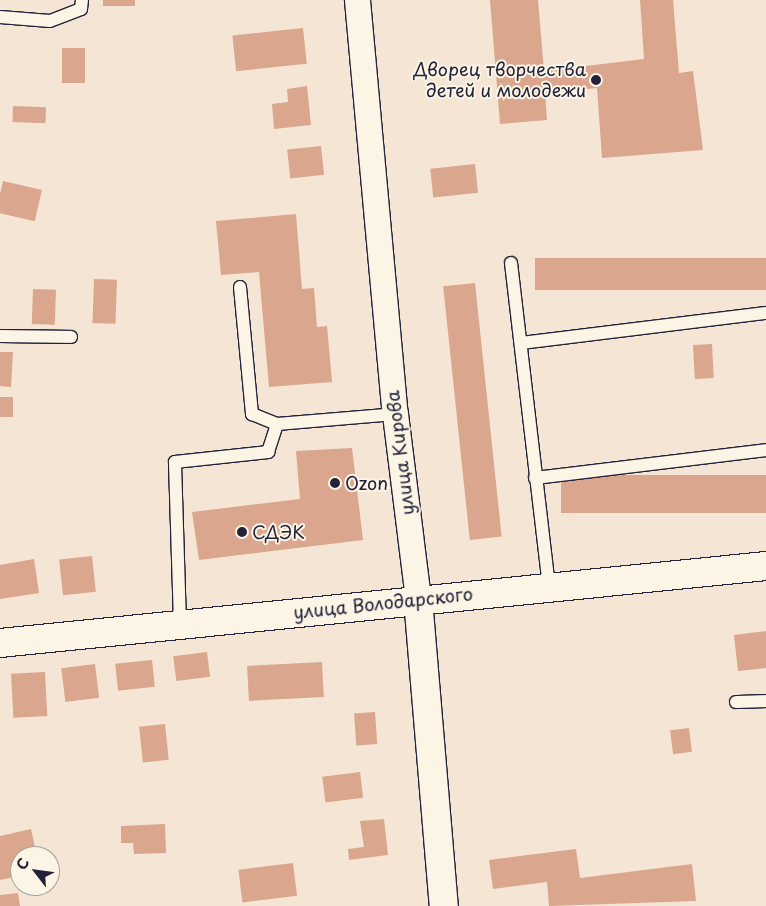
<!DOCTYPE html>
<html>
<head>
<meta charset="utf-8">
<style>
  body { margin:0 }
  #map { position:relative; width:766px; height:906px; overflow:hidden; background:#f5e5d4; font-family:"Playpen Sans",sans-serif }
  div>[style] { position:absolute }
  [style*='--x'] { left:calc(var(--x)*1px); top:calc(var(--y)*1px); width:calc(var(--w)*1px); rotate:calc(var(--a)*1deg) }
  .building>* { inset:0; background:#daa68e; transform-origin:0 0 }
  .roads { filter:drop-shadow(1px 0 #22223b) drop-shadow(-1px 0 #22223b) drop-shadow(0 1px #22223b) drop-shadow(0 -1px #22223b) }
  .service>* { height:12px; margin:-6px; padding:0 6px; transform-origin:6px; border-radius:6px; background:#fcf5e5 }
  .minor>* { height:25px; margin:-12.5px; padding:0 12.5px; transform-origin:12.5px; border-radius:12.5px; background:#fcf5e5 }
  .tertiary>* { height:28px; margin:-14px; padding:0 14px; transform-origin:14px; border-radius:14px; background:#fcf5e5 }
  .secondary>* { height:28px; margin:-14px; padding:0 14px; transform-origin:14px; border-radius:14px; background:#fcf5e5 }
  .dots>* { width:14px; height:14px; translate:-50% -50%; box-sizing:border-box; border:2px solid #fcf5e5; border-radius:50% }
  span { translate:-50% -50%; white-space:nowrap; text-align:center; line-height:1.15; -webkit-text-stroke:4px #fcf5e5; paint-order:stroke }
  .poi-label { font-size:18px; color:#22223b }
  .right { translate:-100% -50%; text-align:right }
  .left { translate:0 -50%; text-align:left }
  .street-label { font-size:18px; color:#22223b }
  .north { position:absolute; left:10px; top:846px; width:50px; height:50px; box-sizing:border-box; background:#fcf5e5; border:1px solid #a5a1a1; border-radius:50%; rotate:300deg; font-size:14px; font-weight:700; line-height:20px; text-align:center; color:#22223b }
  .north::after { content:''; display:block; margin:auto; width:18px; height:22px; background:#22223b; clip-path:polygon(50% 0,100% 100%,50% 72%,0 100%) }
</style>
</head>
<body>
<div id="map">
  <div class="building">
    <div style="left:103px;top:0;width:32px;height:6px"></div>
    <div style="clip-path:polygon(490px 0,538px 0,544px 71px,644px 59px,640px 0,673px 0,679px 73px,693px 71px,703px 150px,602px 158px,597px 88px,545px 93px,547px 120px,500px 124px)"></div>
    <div style="left:303px;top:28px;width:36px;height:71px;rotate:84deg"></div>
    <div style="left:62px;top:48px;width:23px;height:35px"></div>
    <div style="clip-path:polygon(307px 86px,311px 125px,274px 129px,272px 104px,288px 102px,287px 89px)"></div>
    <div style="left:13px;top:106px;width:33px;height:16px;rotate:2deg"></div>
    <div style="left:321px;top:146px;width:29px;height:34px;rotate:84deg"></div>
    <div style="left:475px;top:164px;width:29px;height:45px;rotate:84deg"></div>
    <div style="left:3px;top:181px;width:40px;height:32px;rotate:13deg"></div>
    <div style="clip-path:polygon(296px 214px,302px 289px,314px 288px,317px 327px,327px 326px,332px 382px,269px 387px,259px 272px,221px 275px,216px 221px)"></div>
    <div style="left:766px;top:258px;width:32px;height:231px;rotate:90deg"></div>
    <div style="left:94px;top:279px;width:23px;height:44px;rotate:2deg"></div>
    <div style="left:475px;top:283px;width:255px;height:32px;rotate:84deg"></div>
    <div style="left:33px;top:289px;width:23px;height:35px;rotate:2deg"></div>
    <div style="left:712px;top:344px;width:34px;height:19px;rotate:87deg"></div>
    <div style="clip-path:polygon(0 352px,13px 352px,11px 387px,0 386px)"></div>
    <div style="left:0;top:397px;width:13px;height:20px"></div>
    <div style="clip-path:polygon(352px 448px,363px 540px,199px 560px,192px 512px,300px 499px,296px 451px)"></div>
    <div style="left:766px;top:475px;width:38px;height:205px;rotate:90deg"></div>
    <div style="left:92px;top:556px;width:36px;height:33px;rotate:84deg"></div>
    <div style="clip-path:polygon(34px 559px,39px 593px,0 599px,0 565px)"></div>
    <div style="clip-path:polygon(766px 631px,766px 668px,738px 671px,734px 635px)"></div>
    <div style="left:207px;top:652px;width:25px;height:34px;rotate:83deg"></div>
    <div style="left:152px;top:660px;width:27px;height:37px;rotate:84deg"></div>
    <div style="left:322px;top:662px;width:35px;height:75px;rotate:87deg"></div>
    <div style="left:95px;top:664px;width:34px;height:34px;rotate:83deg"></div>
    <div style="left:45px;top:672px;width:44px;height:34px;rotate:87deg"></div>
    <div style="left:375px;top:712px;width:32px;height:21px;rotate:86deg"></div>
    <div style="left:165px;top:724px;width:36px;height:26px;rotate:84deg"></div>
    <div style="left:689px;top:728px;width:24px;height:19px;rotate:83deg"></div>
    <div style="left:360px;top:772px;width:26px;height:38px;rotate:83deg"></div>
    <div style="clip-path:polygon(384px 819px,388px 855px,349px 860px,348px 849px,364px 847px,360px 821px)"></div>
    <div style="clip-path:polygon(165px 824px,166px 853px,134px 854px,133px 843px,121px 843px,121px 826px)"></div>
    <div style="clip-path:polygon(31px 829px,37px 856px,20px 856px,20px 876px,0 880px,0 836px)"></div>
    <div style="clip-path:polygon(576px 849px,580px 878px,692px 864px,696px 901px,549px 906px,547px 882px,493px 889px,489px 860px)"></div>
    <div style="left:293px;top:863px;width:33px;height:55px;rotate:83deg"></div>
    <div style="clip-path:polygon(18px 893px,20px 906px,0 906px,0 895px)"></div>
  </div>
  <div class="roads">
    <div class="service">
      <div style="--x:0;--y:17;--w:50;--a:4.6"></div>
      <div style="--x:50;--y:21;--w:33;--a:-21"></div>
      <div style="--x:81;--y:9;--w:9;--a:-84"></div>
      <div style="--x:511;--y:263;--w:326;--a:83.3"></div>
      <div style="--x:240;--y:287;--w:128;--a:84.6"></div>
      <div style="--x:252;--y:414;--w:27;--a:22"></div>
      <div style="--x:0;--y:336;--w:71;--a:0.8"></div>
      <div style="--x:521;--y:343;--w:247;--a:-7"></div>
      <div style="--x:535;--y:478;--w:233;--a:-6.9"></div>
      <div style="--x:180;--y:623;--w:161;--a:-91.8"></div>
      <div style="--x:175;--y:462;--w:94;--a:-6.1"></div>
      <div style="--x:268;--y:452;--w:29;--a:-72"></div>
      <div style="--x:277;--y:424;--w:118;--a:-4.8"></div>
      <div style="--x:736;--y:702;--w:30;--a:-2"></div>
    </div>
    <div class="minor">
      <div style="--x:357;--y:0;--w:416;--a:84.8"></div>
      <div style="--x:395;--y:414;--w:186;--a:82.9"></div>
    </div>
    <div class="tertiary">
      <div style="--x:418;--y:599;--w:308;--a:85.2"></div>
    </div>
    <div class="secondary">
      <div style="--x:0;--y:643;--w:770;--a:-5.74"></div>
    </div>
  </div>
  <div class="dots">
    <div style="left:596px;top:80px;background:#22223b"></div>
    <div style="left:335px;top:483px;background:#22223b"></div>
    <div style="left:242px;top:532px;background:#22223b"></div>
  </div>
  <div class="poi-label">
    <span class="right" style="left:586px;top:80px">Дворец творчества<br>детей и молодежи</span>
    <span class="left" style="left:345px;top:483px">Ozon</span>
    <span class="left" style="left:252px;top:532px">СДЭК</span>
  </div>
  <div class="street-label">
    <span style="left:400px;top:453px;rotate:-97deg">улица Кирова</span>
    <span style="left:383px;top:603px;rotate:-6deg">улица Володарского</span>
  </div>
  <div class="north">С</div>
</div>
</body>
</html>
